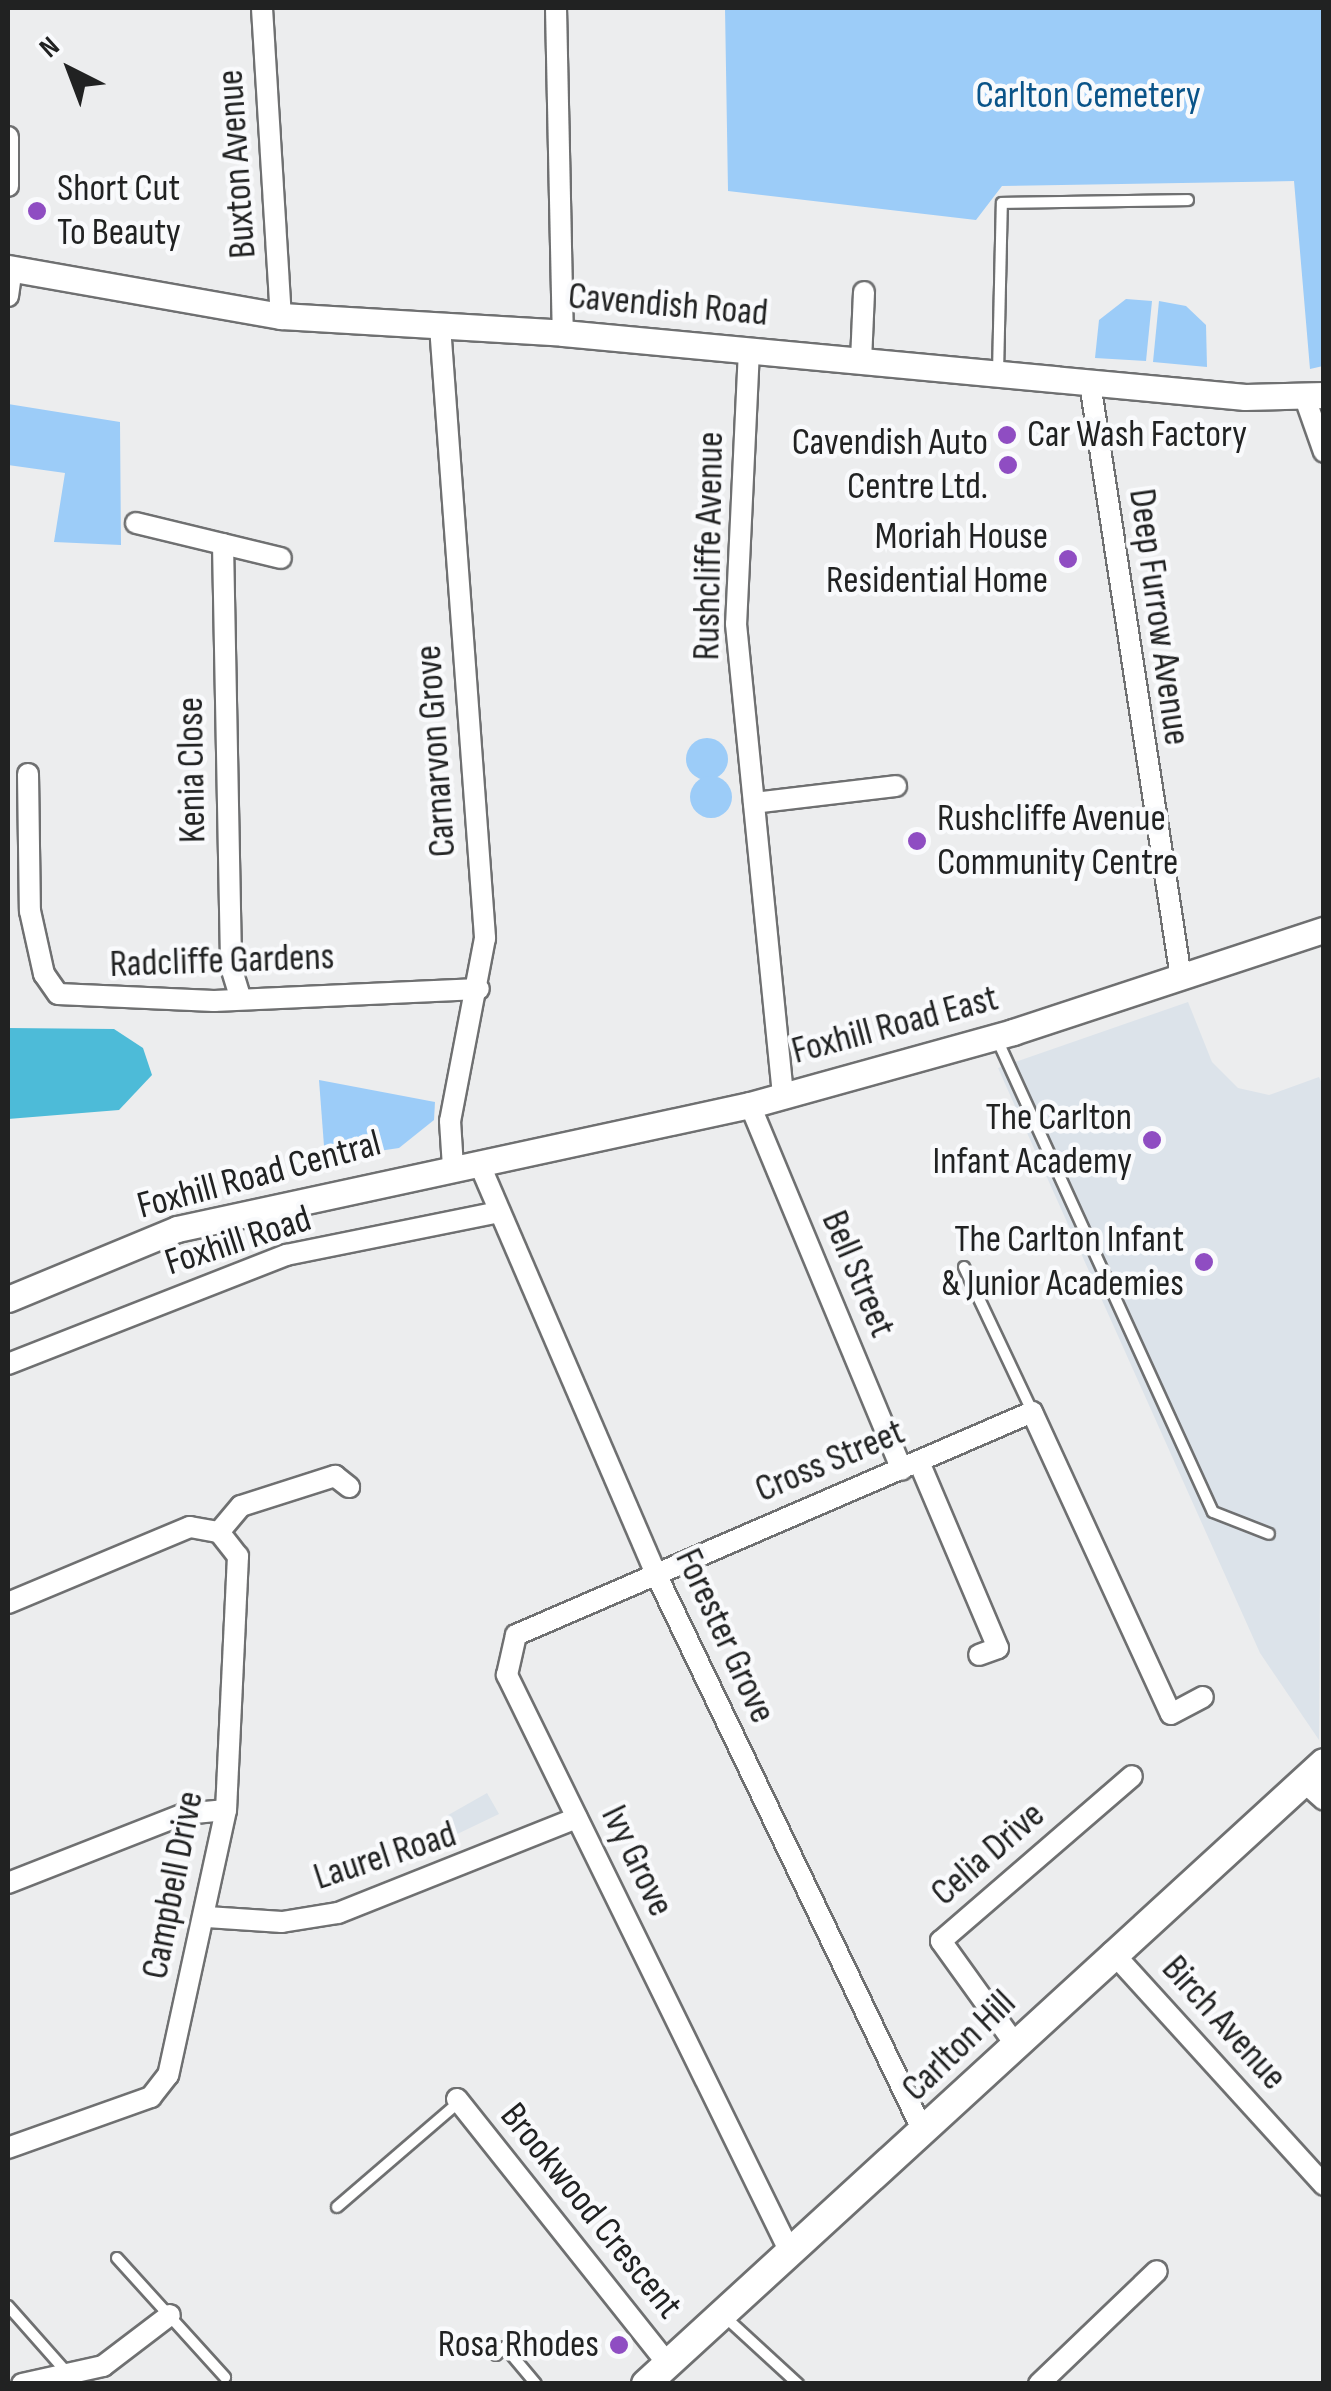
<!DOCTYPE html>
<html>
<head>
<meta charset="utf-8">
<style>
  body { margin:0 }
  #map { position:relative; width:1331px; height:2391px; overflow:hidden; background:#ecedee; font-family:"Sofia Sans Condensed",sans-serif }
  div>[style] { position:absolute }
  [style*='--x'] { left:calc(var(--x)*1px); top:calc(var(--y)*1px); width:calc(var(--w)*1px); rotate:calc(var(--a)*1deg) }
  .built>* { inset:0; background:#dce3ea }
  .green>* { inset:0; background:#9cccf8 }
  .round { border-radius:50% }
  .water>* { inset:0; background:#4dbbd8 }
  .roads { filter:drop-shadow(2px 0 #6f7071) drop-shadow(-2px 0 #6f7071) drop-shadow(0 2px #6f7071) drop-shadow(0 -2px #6f7071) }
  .service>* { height:10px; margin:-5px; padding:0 5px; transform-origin:5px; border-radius:5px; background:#fff }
  .minor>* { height:20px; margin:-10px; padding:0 10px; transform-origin:10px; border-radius:10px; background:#fff }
  .tertiary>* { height:25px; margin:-12.5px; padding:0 12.5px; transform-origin:12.5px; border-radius:12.5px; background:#fff }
  .secondary>* { height:28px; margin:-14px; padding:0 14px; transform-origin:14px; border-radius:14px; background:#fff }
  .dots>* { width:28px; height:28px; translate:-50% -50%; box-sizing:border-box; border:5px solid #f9fafc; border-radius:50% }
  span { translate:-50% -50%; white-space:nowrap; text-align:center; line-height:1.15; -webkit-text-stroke:9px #f9fafc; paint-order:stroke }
  .park-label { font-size:38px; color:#0a5489 }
  .street-label { font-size:38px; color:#212222 }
  .poi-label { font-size:38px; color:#212222 }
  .left { translate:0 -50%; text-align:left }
  .right { translate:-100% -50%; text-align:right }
  .frame { position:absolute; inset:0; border:10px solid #212222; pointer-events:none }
  .north { position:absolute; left:20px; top:20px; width:100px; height:100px; -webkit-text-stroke:8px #f9fafc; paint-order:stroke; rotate:318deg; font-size:28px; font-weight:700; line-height:40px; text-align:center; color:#212222 }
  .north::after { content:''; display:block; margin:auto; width:35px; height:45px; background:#212222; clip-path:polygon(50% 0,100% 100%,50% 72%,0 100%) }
</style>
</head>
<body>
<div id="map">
  <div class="built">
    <div style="clip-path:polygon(1188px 1002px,1212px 1062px,1238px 1088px,1269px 1095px,1319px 1077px,1323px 1085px,1319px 1740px,1260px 1653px,998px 1068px)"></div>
    <div style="clip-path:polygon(487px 1793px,499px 1814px,451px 1837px,443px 1818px)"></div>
  </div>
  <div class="green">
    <div style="clip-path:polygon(725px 8px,1323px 8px,1323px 366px,1310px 369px,1294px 181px,1002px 186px,976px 220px,728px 191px)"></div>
    <div style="clip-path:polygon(1126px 299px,1152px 301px,1146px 361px,1095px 358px,1099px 320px)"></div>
    <div style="clip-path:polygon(1159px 301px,1186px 306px,1206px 325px,1207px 367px,1153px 362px)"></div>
    <div style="clip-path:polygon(8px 404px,120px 422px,121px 545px,54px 542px,65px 473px,8px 465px)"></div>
    <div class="round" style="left:686px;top:738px;width:42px;height:42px"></div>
    <div class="round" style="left:690px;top:776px;width:42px;height:42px"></div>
    <div style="clip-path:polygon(319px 1080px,435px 1102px,434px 1120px,399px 1148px,325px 1159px)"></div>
  </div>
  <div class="water">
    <div style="clip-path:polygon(8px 1028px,114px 1029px,143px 1048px,152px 1075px,119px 1110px,8px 1119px)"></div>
  </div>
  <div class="roads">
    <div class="service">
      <div style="--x:998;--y:373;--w:170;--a:-88.7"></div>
      <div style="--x:1002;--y:203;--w:186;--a:-0.9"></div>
      <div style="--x:996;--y:1037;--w:522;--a:65.45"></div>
      <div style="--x:1213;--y:1512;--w:60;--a:21.4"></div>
      <div style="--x:964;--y:1267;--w:159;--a:64.7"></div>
      <div style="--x:337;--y:2207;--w:161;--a:-40.7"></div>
      <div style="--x:117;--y:2258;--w:161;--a:47.8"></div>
      <div style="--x:8;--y:2306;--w:104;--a:48.5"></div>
      <div style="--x:723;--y:2315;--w:102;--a:42.6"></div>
      <div style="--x:496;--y:2355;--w:12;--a:-42"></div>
      <div style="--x:505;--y:2347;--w:48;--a:50"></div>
    </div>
    <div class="minor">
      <div style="--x:262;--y:8;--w:309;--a:86.5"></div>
      <div style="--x:556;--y:8;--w:325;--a:88.8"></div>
      <div style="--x:8;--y:137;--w:49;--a:90"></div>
      <div style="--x:8;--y:296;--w:27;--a:-82"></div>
      <div style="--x:440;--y:326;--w:614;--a:85.79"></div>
      <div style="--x:485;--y:938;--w:186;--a:100.8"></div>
      <div style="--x:450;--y:1121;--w:46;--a:86.3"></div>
      <div style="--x:749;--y:350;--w:274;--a:92.7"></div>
      <div style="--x:736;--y:624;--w:473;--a:84.3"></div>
      <div style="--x:861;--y:361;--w:69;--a:-87.5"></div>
      <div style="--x:1090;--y:383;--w:602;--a:81.3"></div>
      <div style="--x:1305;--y:398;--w:57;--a:70.6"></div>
      <div style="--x:136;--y:523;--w:149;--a:13.6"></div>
      <div style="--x:223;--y:544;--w:423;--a:88.9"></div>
      <div style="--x:231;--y:967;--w:27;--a:73"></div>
      <div style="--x:28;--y:774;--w:137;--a:89.2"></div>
      <div style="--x:30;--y:911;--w:65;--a:77.5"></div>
      <div style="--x:44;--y:974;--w:24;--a:55"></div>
      <div style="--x:58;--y:994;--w:156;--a:2.6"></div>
      <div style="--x:214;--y:1001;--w:265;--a:-2.6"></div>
      <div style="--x:754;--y:803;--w:143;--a:-6.8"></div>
      <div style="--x:750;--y:1105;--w:395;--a:67.4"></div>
      <div style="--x:479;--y:1163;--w:445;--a:66.7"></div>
      <div style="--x:655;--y:1572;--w:620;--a:64.39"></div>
      <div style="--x:8;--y:1364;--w:299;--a:-21.4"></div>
      <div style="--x:286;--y:1255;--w:218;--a:-11.4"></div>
      <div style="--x:919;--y:1462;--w:202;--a:67"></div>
      <div style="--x:998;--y:1648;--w:20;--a:160"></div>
      <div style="--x:219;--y:1532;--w:34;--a:-50"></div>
      <div style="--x:241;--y:1506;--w:99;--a:-17.7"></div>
      <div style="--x:335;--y:1476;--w:18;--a:38"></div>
      <div style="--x:8;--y:1603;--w:197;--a:-22.7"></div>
      <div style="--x:190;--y:1527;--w:29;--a:10"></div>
      <div style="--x:219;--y:1532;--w:31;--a:52"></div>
      <div style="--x:238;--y:1556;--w:254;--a:92.7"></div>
      <div style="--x:226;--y:1810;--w:271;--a:102.3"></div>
      <div style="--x:168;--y:2075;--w:28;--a:128"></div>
      <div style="--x:151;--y:2097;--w:152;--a:160.4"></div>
      <div style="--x:1303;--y:1781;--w:28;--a:42"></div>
      <div style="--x:8;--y:1883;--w:189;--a:-21.4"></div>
      <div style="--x:184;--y:1814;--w:42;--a:-5.4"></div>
      <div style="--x:207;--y:1917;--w:75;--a:3.8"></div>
      <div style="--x:282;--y:1922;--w:57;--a:-9.1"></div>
      <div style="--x:338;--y:1913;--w:257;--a:-21.7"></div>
      <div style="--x:1112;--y:1952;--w:315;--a:47.7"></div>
      <div style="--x:1015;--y:2044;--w:127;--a:-125.7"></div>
      <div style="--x:941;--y:1941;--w:252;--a:-40.8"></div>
      <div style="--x:457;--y:2099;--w:339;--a:51.5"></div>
      <div style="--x:790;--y:2252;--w:643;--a:-116.13"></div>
      <div style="--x:507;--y:1675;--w:41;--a:-77.3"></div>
      <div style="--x:516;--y:1635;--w:562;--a:-23.37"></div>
      <div style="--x:1032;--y:1412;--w:332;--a:65.3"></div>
      <div style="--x:1171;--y:1714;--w:36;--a:-28"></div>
      <div style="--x:22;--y:2384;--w:83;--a:-12.5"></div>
      <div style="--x:103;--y:2366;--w:84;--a:-37.3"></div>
      <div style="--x:1039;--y:2384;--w:163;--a:-43.8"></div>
    </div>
    <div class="tertiary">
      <div style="--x:8;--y:268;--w:277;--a:10"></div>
      <div style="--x:281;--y:316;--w:283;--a:3.4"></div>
      <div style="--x:563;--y:333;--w:685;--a:5.36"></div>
      <div style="--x:1245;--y:397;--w:79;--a:-1.5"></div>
      <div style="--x:8;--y:1299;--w:183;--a:-22.5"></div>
      <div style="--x:177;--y:1229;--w:586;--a:-12.21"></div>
      <div style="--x:750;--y:1105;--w:273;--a:-15.5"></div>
      <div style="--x:1013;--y:1032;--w:327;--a:-18.2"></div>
    </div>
    <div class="secondary">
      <div style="--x:646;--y:2384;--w:919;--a:-42.49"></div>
    </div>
  </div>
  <div class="dots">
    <div style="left:37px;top:211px;background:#8f4dc2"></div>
    <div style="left:1007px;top:435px;background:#8f4dc2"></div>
    <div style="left:1008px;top:465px;background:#8f4dc2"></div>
    <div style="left:1068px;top:559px;background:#8f4dc2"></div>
    <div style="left:917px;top:841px;background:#8f4dc2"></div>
    <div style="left:1152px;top:1140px;background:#8f4dc2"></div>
    <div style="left:1204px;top:1262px;background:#8f4dc2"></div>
    <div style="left:619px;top:2345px;background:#8f4dc2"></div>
  </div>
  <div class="park-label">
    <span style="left:1088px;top:96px">Carlton Cemetery</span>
  </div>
  <div class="street-label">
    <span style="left:237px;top:164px;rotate:-94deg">Buxton Avenue</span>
    <span style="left:668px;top:305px;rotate:5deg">Cavendish Road</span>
    <span style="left:709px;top:546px;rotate:-89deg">Rushcliffe Avenue</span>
    <span style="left:1159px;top:617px;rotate:82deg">Deep Furrow Avenue</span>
    <span style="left:436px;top:751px;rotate:-94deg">Carnarvon Grove</span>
    <span style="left:192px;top:770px;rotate:-91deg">Kenia Close</span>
    <span style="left:222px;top:961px;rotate:-2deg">Radcliffe Gardens</span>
    <span style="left:895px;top:1025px;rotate:-15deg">Foxhill Road East</span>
    <span style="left:259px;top:1175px;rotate:-15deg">Foxhill Road Central</span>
    <span style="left:238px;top:1241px;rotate:-18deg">Foxhill Road</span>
    <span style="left:858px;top:1274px;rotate:67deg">Bell Street</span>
    <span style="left:830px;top:1461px;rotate:-23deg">Cross Street</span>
    <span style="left:725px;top:1636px;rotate:65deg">Forester Grove</span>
    <span style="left:988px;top:1854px;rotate:-41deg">Celia Drive</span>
    <span style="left:385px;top:1856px;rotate:-18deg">Laurel Road</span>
    <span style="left:637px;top:1861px;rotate:64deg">Ivy Grove</span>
    <span style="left:173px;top:1885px;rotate:-79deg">Campbell Drive</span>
    <span style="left:1224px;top:2023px;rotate:48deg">Birch Avenue</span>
    <span style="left:959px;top:2046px;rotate:-44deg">Carlton Hill</span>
    <span style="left:591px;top:2211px;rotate:51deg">Brookwood Crescent</span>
  </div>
  <div class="poi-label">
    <span class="left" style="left:57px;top:211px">Short Cut<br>To Beauty</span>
    <span class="left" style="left:1027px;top:435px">Car Wash Factory</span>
    <span class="right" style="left:988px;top:465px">Cavendish Auto<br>Centre Ltd.</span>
    <span class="right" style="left:1048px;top:559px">Moriah House<br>Residential Home</span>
    <span class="left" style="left:937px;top:841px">Rushcliffe Avenue<br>Community Centre</span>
    <span class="right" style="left:1132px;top:1140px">The Carlton<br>Infant Academy</span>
    <span class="right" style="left:1184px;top:1262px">The Carlton Infant<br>&amp; Junior Academies</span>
    <span class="right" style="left:599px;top:2345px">Rosa Rhodes</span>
  </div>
  <div class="frame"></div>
  <div class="north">N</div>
</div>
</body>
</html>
